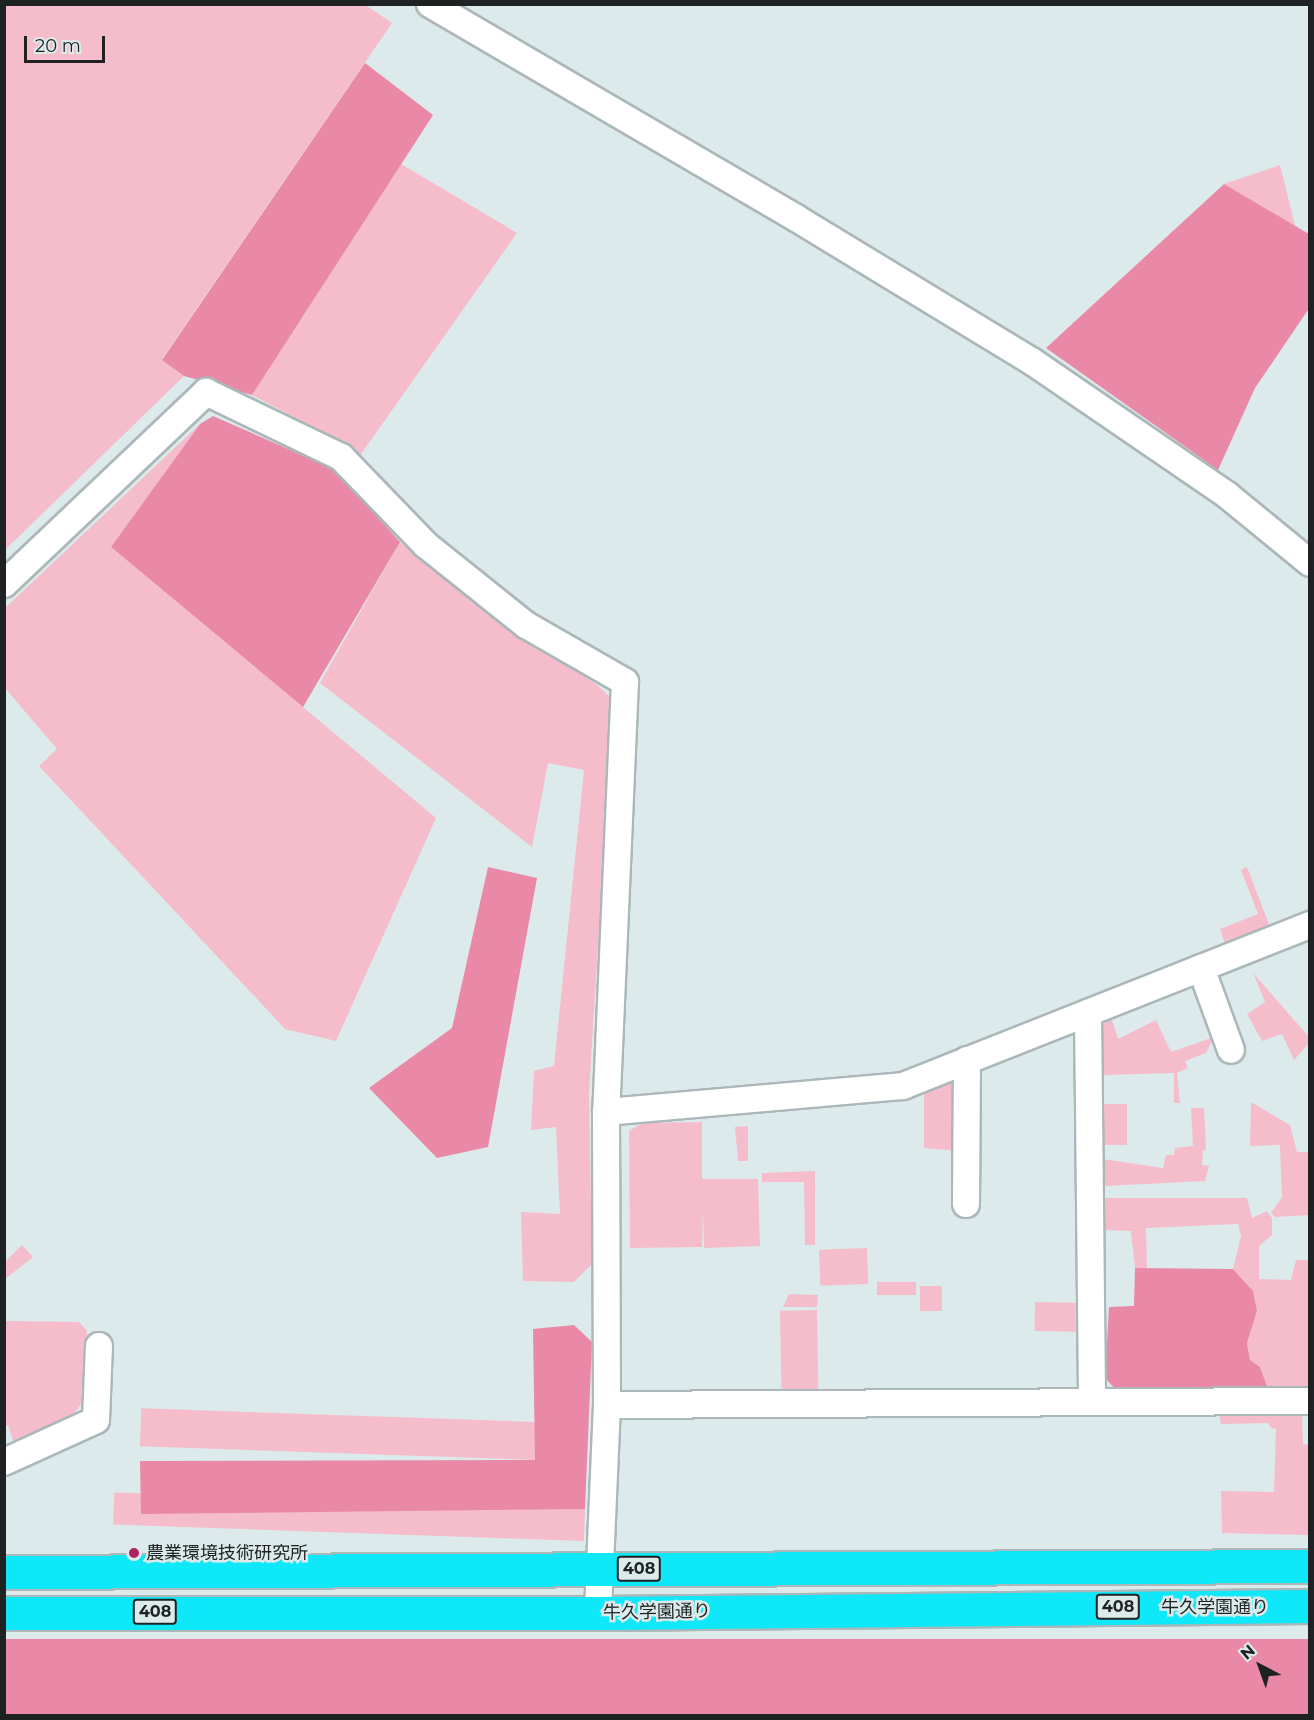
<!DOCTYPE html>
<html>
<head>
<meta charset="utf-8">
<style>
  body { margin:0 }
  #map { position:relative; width:1314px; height:1720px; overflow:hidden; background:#ddeaeb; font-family:Montserrat,"Noto Sans JP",sans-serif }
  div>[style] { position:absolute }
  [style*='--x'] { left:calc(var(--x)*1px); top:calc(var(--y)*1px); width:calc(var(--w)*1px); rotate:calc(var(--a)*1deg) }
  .green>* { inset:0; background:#f5bccc; transform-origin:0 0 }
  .forest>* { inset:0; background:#ea89a7; transform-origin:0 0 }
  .roads { filter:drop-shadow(2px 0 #abb7b9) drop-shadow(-2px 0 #abb7b9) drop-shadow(0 2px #abb7b9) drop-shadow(0 -2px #abb7b9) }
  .street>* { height:26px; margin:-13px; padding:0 13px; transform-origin:13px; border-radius:13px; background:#fff }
  .highway>* { height:33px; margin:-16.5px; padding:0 16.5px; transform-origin:16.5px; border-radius:16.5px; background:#0fe8f8 }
  .dots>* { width:16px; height:16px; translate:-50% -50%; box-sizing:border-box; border:3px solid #ddeaeb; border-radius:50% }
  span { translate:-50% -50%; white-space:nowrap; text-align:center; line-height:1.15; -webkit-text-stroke:5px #ddeaeb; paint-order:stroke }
  .shield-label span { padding:2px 4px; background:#ddeaeb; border:2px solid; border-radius:4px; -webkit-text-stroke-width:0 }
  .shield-label { font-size:16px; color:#1e2223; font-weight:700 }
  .poi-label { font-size:18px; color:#1e2223 }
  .left { translate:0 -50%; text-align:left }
  .street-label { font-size:18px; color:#1e2223 }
  .frame { position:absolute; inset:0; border:6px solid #1e2223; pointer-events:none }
  .north { position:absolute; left:1230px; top:1636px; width:60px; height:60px; -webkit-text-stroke:4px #ddeaeb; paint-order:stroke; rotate:319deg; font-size:16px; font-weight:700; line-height:24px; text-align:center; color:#1e2223 }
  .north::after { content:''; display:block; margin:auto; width:21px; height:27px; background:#1e2223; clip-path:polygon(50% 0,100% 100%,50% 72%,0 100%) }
  .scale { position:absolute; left:24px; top:36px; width:81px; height:27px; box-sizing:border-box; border:3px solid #1e2223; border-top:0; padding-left:8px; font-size:18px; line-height:21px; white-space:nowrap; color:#1e2223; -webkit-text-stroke:4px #ddeaeb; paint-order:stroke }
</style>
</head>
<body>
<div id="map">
  <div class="green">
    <div style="clip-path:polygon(364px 4px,392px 23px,162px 359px,184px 376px,5px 550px,4px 5px)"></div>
    <div style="clip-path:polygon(401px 164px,517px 233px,359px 457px,348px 446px,252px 395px)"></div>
    <div style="clip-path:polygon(1280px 165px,1295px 226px,1224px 184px)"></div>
    <div style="clip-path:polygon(200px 424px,111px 547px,436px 818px,336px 1041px,285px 1029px,39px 766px,57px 749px,5px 688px,4px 609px)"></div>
    <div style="clip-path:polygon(400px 542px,508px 627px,596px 684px,613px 700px,589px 1093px,592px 1264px,574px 1282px,523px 1281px,521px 1212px,560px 1214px,556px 1127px,531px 1130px,534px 1071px,554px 1066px,584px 770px,548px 763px,532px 847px,320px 683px)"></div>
    <div style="clip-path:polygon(1247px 867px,1270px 927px,1225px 944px,1220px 929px,1258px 914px,1241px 870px)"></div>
    <div style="clip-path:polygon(1253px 973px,1309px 1037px,1309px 1043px,1294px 1060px,1282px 1034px,1262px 1041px,1247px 1014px,1265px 1002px)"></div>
    <div style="clip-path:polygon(1111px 1017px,1118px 1039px,1156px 1020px,1171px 1052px,1214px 1037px,1206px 1053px,1185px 1061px,1188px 1068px,1177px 1073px,1180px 1103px,1174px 1103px,1174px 1073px,1103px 1075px,1102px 1026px)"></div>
    <div style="clip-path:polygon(952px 1080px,959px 1090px,960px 1151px,924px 1148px,924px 1092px)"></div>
    <div style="clip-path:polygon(1251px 1102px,1290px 1125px,1297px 1152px,1309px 1152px,1309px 1215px,1275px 1217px,1271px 1213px,1282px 1197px,1280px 1145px,1250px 1146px)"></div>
    <div style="left:1103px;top:1104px;width:24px;height:41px"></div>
    <div style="clip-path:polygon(1191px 1108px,1204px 1108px,1206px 1150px,1203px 1150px,1202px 1165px,1209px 1166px,1205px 1181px,1105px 1186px,1103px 1159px,1163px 1168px,1166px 1155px,1174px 1155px,1175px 1148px,1193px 1146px)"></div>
    <div style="clip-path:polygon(702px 1122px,702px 1179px,758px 1179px,760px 1246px,704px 1248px,703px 1210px,702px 1247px,630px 1248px,629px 1131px,642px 1123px)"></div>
    <div style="clip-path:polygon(748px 1126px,748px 1161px,738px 1161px,735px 1127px)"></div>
    <div style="clip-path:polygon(815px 1171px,815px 1245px,805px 1245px,804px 1182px,762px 1182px,762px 1173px)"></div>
    <div style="clip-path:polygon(1102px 1198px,1247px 1198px,1252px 1218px,1267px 1211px,1272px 1218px,1272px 1235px,1259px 1246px,1259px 1279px,1291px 1280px,1296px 1260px,1309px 1260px,1309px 1387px,1268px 1389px,1260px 1367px,1250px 1360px,1247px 1343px,1257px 1311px,1253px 1291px,1233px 1269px,1241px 1236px,1238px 1224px,1146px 1228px,1147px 1268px,1135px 1268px,1131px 1231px,1105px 1230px)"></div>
    <div style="clip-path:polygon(22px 1245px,33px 1257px,5px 1279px,5px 1262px)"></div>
    <div style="left:867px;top:1248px;width:36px;height:48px;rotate:88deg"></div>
    <div style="left:877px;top:1282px;width:39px;height:13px"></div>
    <div style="left:942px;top:1286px;width:25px;height:22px;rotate:90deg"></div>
    <div style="clip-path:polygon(789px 1294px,818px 1295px,817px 1307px,783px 1307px)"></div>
    <div style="left:1035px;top:1302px;width:41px;height:29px;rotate:1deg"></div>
    <div style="left:817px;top:1310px;width:79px;height:37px;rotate:89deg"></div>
    <div style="clip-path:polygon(5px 1321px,79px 1322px,87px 1331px,86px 1396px,74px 1414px,13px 1441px,8px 1425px,5px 1426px)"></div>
    <div style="clip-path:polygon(1219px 1413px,1302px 1415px,1303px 1444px,1309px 1445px,1309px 1535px,1222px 1533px,1221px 1491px,1274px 1492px,1276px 1429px,1271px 1428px,1268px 1423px,1221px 1424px)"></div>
    <div style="left:536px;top:1422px;width:38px;height:395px;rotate:92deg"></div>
    <div style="left:585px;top:1509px;width:32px;height:471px;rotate:92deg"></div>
  </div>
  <div class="forest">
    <div style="clip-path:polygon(365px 63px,433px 115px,252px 395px,184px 376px,162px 360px)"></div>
    <div style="clip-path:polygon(1224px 184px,1309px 234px,1310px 307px,1255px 388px,1218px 470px,1046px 348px)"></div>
    <div style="clip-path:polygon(213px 416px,334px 469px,400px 542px,303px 707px,111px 547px,200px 424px)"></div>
    <div style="clip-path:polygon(488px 867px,537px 878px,488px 1147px,437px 1158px,369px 1088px,452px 1028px)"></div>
    <div style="clip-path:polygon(1135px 1268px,1233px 1269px,1253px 1291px,1257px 1311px,1247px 1343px,1250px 1360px,1260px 1367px,1268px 1389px,1117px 1391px,1105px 1378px,1109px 1307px,1134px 1306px)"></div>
    <div style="clip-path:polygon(574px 1325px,592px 1342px,585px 1509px,141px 1514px,140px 1461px,535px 1460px,533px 1329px)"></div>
    <div style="left:1309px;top:1639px;width:76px;height:1304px;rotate:90deg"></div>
  </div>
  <div class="roads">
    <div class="street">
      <div style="--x:430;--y:4;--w:424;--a:30.3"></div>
      <div style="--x:796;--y:218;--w:277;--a:31.3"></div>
      <div style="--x:1033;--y:362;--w:235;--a:34.4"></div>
      <div style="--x:1227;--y:495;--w:107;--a:39.3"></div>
      <div style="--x:4;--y:584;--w:279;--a:-43.5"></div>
      <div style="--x:206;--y:392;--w:150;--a:25.7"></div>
      <div style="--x:341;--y:457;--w:122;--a:46"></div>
      <div style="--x:426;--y:545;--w:128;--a:38.7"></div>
      <div style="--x:526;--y:625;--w:114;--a:29.9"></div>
      <div style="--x:625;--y:682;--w:430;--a:92.5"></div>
      <div style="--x:606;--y:1112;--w:293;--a:89.8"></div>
      <div style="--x:607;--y:1405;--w:208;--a:92.5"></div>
      <div style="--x:1201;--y:968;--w:87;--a:69.9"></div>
      <div style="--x:1088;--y:1013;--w:389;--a:89.4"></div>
      <div style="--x:606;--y:1112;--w:298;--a:-5"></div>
      <div style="--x:903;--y:1086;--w:438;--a:-21.6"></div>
      <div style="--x:966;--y:1204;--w:144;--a:-89.6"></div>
      <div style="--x:607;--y:1405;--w:703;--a:-0.33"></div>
      <div style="--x:4;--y:1462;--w:101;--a:-24.5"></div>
      <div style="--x:96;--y:1420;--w:74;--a:-87.7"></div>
    </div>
    <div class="highway">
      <div style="--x:4;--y:1572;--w:1306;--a:-0.26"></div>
      <div style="--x:4;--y:1613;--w:594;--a:0"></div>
      <div style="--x:598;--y:1613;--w:712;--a:-0.56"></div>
    </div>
  </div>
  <div class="dots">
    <div style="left:134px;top:1553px;background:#ae225f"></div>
  </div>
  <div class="shield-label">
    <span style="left:639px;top:1569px">408</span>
    <span style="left:1118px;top:1607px">408</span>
    <span style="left:155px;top:1612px">408</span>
  </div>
  <div class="poi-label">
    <span class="left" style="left:146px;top:1553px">農業環境技術研究所</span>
  </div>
  <div class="street-label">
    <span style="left:1215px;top:1607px">牛久学園通り</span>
    <span style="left:657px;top:1612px;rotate:-1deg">牛久学園通り</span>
  </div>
  <div class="frame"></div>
  <div class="north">N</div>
  <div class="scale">20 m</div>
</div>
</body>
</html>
